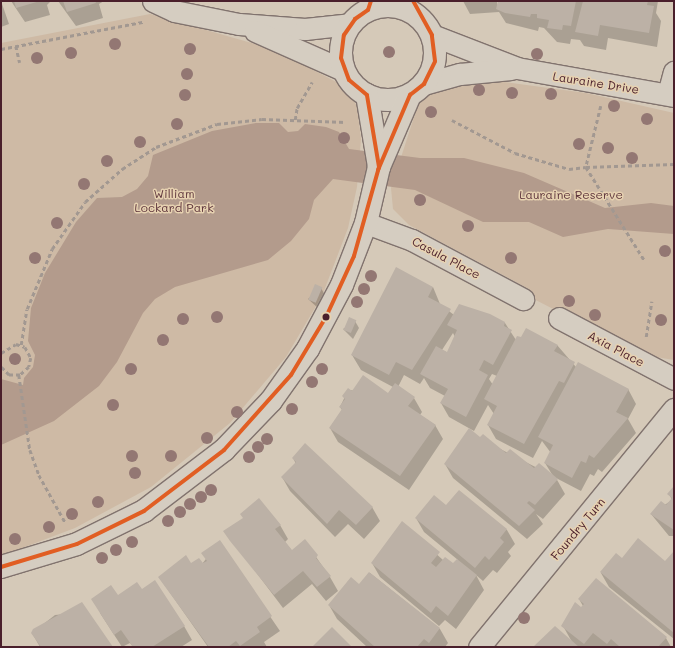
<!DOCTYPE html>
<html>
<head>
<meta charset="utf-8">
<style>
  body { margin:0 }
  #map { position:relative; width:675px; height:648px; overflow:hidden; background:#d5c9b8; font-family:Mali,sans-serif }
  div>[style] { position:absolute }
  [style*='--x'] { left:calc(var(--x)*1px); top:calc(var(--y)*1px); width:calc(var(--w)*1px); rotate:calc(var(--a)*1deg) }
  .green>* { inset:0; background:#cebaa5 }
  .water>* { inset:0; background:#b39b8c }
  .shadow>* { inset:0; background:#0003 }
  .building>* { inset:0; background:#bcb1a6; transform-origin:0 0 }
  .path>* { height:2.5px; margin-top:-1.25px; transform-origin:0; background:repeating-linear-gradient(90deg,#a29891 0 4px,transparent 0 7px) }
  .roads { filter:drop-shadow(1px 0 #81736e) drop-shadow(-1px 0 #81736e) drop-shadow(0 1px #81736e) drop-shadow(0 -1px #81736e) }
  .street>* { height:21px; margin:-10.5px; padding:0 10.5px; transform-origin:10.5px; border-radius:10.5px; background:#d5cdc1 }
  .secondary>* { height:22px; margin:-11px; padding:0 11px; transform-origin:11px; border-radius:11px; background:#d5cdc1 }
  .secondary>.ring { margin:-11px; padding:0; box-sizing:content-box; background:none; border:22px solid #d5cdc1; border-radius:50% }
  .bus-1>* { height:4px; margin:-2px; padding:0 2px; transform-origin:2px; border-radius:2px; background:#e15e23 }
  .trees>* { width:12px; height:12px; margin:-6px; border-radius:50%; background:#937773 }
  .dots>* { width:11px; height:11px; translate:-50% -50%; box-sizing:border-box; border:2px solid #e7d2b1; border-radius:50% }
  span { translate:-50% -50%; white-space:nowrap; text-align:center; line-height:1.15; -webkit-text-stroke:3px #e7d2b1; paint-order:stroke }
  .street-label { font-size:12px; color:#4a1f2b }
  .park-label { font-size:12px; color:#5d343b }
  .frame { position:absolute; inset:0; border:2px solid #4a1f2b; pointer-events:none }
</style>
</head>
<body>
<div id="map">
  <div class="green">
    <div style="clip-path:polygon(150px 14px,273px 49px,346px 87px,357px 106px,361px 139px,357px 187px,348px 228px,322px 296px,286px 357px,230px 423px,151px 487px,75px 528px,1px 556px,1px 43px)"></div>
    <div style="clip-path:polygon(497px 81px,586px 93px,674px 113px,674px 360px,656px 357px,564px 308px,561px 313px,526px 295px,529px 289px,409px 225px,393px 209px,391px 188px,418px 105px,433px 91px,447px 87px)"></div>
  </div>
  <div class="water">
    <div style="clip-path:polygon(256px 123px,279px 123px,288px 132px,298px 131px,305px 124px,326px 127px,339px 132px,349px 149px,420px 158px,464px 158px,524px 173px,605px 208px,651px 203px,674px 206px,674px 234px,608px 229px,563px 237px,529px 222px,483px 222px,415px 190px,333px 179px,314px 200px,309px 219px,291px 241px,268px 260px,175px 287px,155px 299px,143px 313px,117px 362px,99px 386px,54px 421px,1px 445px,1px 379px,23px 385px,24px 378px,33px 367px,35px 355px,28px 341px,31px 308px,45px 273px,76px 222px,97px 198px,122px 197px,137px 189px,148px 176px,153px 155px,212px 131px)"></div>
  </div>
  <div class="shadow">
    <div style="clip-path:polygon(1px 1px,9px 24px,1px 27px)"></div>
    <div style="clip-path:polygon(11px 1px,51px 1px,47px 5px,50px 15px,25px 22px)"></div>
    <div style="clip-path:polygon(58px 1px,104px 1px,99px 4px,103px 18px,76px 26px)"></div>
    <div style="clip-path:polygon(463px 1px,497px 1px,497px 6px,499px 1px,658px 1px,656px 13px,661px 21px,657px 47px,608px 38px,606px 50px,584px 46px,580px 40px,571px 39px,570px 44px,557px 42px,544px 28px,539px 27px,538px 31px,506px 23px,499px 12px,470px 14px)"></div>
    <div style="clip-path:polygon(evenodd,433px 287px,440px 304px,454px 315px,505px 323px,516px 340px,557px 345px,576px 367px,628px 389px,636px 404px,628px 419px,636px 433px,602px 472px,598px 469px,594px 476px,590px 474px,581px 491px,556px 478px,565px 494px,543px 519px,536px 514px,543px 524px,527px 539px,453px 478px,445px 464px,481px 439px,553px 476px,545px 463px,551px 453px,542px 441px,533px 458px,496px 439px,488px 425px,494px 414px,488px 405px,474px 431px,449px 417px,441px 403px,445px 396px,430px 388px,424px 378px,420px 384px,404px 375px,398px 387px,414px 398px,422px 412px,420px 415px,435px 425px,443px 439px,409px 490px,338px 442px,330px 428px,342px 410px,340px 407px,348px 390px,388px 394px,393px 387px,361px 370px,352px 355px,433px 287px,453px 333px,455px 337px,448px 353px,442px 350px,453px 333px,433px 287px,492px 374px,497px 376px,493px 385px,489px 379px,492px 374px)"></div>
    <div style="clip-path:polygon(321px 288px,325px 295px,318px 308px,308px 299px)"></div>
    <div style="clip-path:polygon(355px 321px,359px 328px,353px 339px,343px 329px)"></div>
    <div style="clip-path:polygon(293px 458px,372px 507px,380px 521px,364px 539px,348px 524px,335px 537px,290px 491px,282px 477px,296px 464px)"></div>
    <div style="clip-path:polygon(674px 488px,674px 536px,669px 536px,651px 514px,672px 500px,669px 494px)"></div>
    <div style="clip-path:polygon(459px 491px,507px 530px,515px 544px,508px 552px,511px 556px,497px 573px,493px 570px,483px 581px,476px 575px,484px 590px,456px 629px,445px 620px,439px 626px,380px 577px,372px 563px,402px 523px,443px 560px,454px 565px,458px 560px,424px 532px,416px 518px,446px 506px)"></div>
    <div style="clip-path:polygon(280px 525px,288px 539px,285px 542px,292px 551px,305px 541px,330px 577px,338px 591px,326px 601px,312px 584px,283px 608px,225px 531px)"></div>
    <div style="clip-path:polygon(219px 542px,280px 631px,264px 642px,267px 647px,208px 647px,159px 577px,191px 564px,202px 564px)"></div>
    <div style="clip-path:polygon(674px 553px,674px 639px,609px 587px,601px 573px,622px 559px,666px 563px)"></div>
    <div style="clip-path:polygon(370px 573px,440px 629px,448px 643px,445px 647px,367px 647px,337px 619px,329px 605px,359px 585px)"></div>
    <div style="clip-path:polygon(142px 590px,184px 626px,192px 640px,181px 647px,133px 647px,130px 643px,122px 647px,100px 613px,118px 596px)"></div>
    <div style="clip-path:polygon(579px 599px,666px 638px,671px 647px,536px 647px,572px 642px,563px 626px,583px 606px)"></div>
    <div style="clip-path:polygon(65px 614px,111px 647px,40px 647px,32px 633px,55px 615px)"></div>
  </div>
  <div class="building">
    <div style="clip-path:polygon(14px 1px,40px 1px,16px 8px)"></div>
    <div style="clip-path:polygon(63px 1px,95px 1px,96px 3px,67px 12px)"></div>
    <div style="clip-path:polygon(498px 1px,576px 1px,571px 26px,563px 25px,562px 30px,547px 28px,549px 20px,537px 18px,537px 14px,531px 14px,530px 17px,505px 13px,496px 9px)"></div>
    <div style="clip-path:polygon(583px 1px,648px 1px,647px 5px,654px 6px,649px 33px,600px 25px,598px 36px,575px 32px)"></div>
    <div style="clip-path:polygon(396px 267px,433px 287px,428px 297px,451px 309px,412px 370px,396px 362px,389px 375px,351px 355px)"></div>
    <div style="left:315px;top:284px;width:8px;height:17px;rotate:23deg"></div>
    <div style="clip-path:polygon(459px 304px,490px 314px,505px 322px,504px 326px,512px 330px,493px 365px,484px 360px,479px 370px,488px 375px,466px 417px,440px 403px,448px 389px,420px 374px,436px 346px,447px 352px,457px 330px,447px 325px)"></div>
    <div style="left:349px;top:317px;width:8px;height:14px;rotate:23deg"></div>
    <div style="clip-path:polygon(526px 328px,558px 345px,554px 351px,575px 362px,564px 383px,559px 381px,524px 444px,487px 425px,497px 406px,484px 399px,517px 336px,521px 337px)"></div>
    <div style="clip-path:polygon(578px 362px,629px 389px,616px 412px,628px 418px,594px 458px,589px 455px,586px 463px,581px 461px,572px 478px,544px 463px,553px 445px,538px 437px)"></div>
    <div style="clip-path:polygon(363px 375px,388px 393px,395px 383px,415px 397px,408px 406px,436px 425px,400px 476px,329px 428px,342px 409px,339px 407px,345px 399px,342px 396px,348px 388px,352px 391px)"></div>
    <div style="clip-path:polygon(469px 428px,480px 437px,483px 434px,506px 453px,510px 449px,534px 468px,539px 463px,558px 479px,535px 505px,529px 501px,527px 503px,535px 510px,519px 526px,444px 464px)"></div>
    <div style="clip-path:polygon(305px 443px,373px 507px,356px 525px,339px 510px,327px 524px,281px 477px,296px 462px,292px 458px)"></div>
    <div style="clip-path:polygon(674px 486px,674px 530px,650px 514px,661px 501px,666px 505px,672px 498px,667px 494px)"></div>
    <div style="clip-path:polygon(459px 490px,507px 529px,500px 538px,504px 542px,489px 560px,485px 556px,475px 568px,415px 518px,434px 495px,446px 505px)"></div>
    <div style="clip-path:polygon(259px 498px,281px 525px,275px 529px,292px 550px,305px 539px,318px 555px,316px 558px,331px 576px,317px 587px,303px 571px,274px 595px,230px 541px,223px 531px,243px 518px,240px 514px)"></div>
    <div style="clip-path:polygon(402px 521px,440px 552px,431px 563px,436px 567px,445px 557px,453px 563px,457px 559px,477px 575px,448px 616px,436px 606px,431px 613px,371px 563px)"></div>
    <div style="clip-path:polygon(638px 538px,665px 561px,674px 551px,674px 633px,600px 572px,616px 553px,622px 558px)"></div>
    <div style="clip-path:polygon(220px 540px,272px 616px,257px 627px,260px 632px,240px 646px,236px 641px,228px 647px,209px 647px,158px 577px,186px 555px,191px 563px,199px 558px,203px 563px,207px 561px,201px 553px)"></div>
    <div style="clip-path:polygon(369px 572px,440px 628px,429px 643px,424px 639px,417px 647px,375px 647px,328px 605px,351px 577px,359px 584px)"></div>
    <div style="clip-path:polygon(596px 578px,667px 637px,658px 647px,620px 647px,611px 639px,607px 644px,593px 633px,584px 644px,561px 626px,575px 602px,581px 607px,584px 604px,578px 599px)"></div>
    <div style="clip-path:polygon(155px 580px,185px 626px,152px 647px,133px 647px,121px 630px,114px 635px,91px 599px,111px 585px,118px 595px,137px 582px,142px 589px)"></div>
    <div style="clip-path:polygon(82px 602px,113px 647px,41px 647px,31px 633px,33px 629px)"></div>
    <div style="clip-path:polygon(555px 626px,579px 647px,533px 647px)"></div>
    <div style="clip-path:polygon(332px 627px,352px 647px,312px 647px)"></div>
  </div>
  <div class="path">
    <div style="--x:16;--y:46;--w:17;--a:77"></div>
    <div style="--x:1;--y:49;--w:145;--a:-10.8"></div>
    <div style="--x:601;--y:106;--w:63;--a:103.8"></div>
    <div style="--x:586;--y:167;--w:88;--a:-2"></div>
    <div style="--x:295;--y:120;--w:12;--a:-81"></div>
    <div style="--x:297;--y:108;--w:30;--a:-60"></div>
    <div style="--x:452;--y:120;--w:71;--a:27.6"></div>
    <div style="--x:515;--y:153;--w:56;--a:16.5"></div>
    <div style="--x:569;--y:169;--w:17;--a:-7"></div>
    <div style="--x:586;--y:167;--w:111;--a:57.9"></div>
    <div style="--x:646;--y:337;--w:36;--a:-81"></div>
    <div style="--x:21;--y:345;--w:36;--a:-81"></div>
    <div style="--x:27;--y:309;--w:65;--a:-67.4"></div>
    <div style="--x:52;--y:249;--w:57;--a:-54.9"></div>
    <div style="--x:85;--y:202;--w:50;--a:-41.7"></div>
    <div style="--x:122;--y:169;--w:40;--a:-32.9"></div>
    <div style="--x:156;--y:147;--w:65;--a:-20.7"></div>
    <div style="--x:217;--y:124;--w:45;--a:-6.3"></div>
    <div style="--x:262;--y:119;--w:84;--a:2"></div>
    <div style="--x:1;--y:353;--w:17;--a:-31"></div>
    <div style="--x:16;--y:344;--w:9;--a:18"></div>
    <div style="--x:25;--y:347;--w:13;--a:61"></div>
    <div style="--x:31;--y:358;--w:9;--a:103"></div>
    <div style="--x:29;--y:367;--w:12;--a:138"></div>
    <div style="--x:20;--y:375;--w:11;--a:180"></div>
    <div style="--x:9;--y:375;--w:11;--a:-135"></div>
    <div style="--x:19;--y:375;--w:76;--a:81.7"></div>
    <div style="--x:30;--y:450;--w:27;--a:70"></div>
    <div style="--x:39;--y:475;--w:54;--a:61"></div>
  </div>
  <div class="roads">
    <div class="street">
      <div style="--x:153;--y:1;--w:23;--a:25"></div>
      <div style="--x:174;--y:11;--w:66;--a:11.3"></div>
      <div style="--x:239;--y:24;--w:66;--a:4.3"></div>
      <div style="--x:305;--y:29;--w:45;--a:-6.3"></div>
      <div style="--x:255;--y:31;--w:96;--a:23.9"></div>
      <div style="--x:432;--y:35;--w:91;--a:21.2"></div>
      <div style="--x:517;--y:68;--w:159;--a:10.1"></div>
      <div style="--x:424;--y:84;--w:37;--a:-16"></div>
      <div style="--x:460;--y:74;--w:51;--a:-5.6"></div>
      <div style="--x:668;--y:94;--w:23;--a:-75"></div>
      <div style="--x:366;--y:223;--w:49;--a:20.3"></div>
      <div style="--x:412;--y:240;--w:126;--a:28"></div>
      <div style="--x:559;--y:318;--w:130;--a:27.9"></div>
      <div style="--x:479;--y:647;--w:308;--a:-50.7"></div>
    </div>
    <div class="secondary">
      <div class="ring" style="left:341px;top:6px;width:72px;height:72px"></div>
      <div style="--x:367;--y:95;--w:73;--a:80.5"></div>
      <div style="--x:1;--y:567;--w:79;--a:-16.8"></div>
      <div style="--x:77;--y:544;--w:75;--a:-26.2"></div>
      <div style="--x:144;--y:511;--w:101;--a:-37.3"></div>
      <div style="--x:224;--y:450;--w:68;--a:-46.2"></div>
      <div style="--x:271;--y:401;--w:64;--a:-54.6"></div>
      <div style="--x:308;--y:349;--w:72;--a:-62"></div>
      <div style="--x:342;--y:285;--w:66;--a:-68.8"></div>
      <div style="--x:366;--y:223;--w:57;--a:-76.9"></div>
      <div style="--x:379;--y:167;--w:78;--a:-66.7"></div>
    </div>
  </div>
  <div class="bus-1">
    <div style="--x:378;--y:170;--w:82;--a:-66.9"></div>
    <div style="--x:410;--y:95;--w:18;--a:-38"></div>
    <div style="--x:424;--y:84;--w:25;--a:-64"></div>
    <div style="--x:435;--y:61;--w:26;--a:-97"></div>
    <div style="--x:432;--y:35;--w:39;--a:-119"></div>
    <div style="--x:1;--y:567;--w:79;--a:-16.8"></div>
    <div style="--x:77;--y:544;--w:75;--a:-26.2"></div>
    <div style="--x:144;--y:511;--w:101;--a:-37.3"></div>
    <div style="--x:224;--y:450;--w:101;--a:-48.2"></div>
    <div style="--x:291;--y:375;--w:68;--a:-58.9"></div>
    <div style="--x:326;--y:317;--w:67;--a:-65.3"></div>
    <div style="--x:354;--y:256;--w:92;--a:-74.3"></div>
    <div style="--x:379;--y:167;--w:73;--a:-99.5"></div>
    <div style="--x:367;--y:95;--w:23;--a:-140"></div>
    <div style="--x:349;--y:80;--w:23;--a:-110"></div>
    <div style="--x:341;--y:58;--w:23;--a:-83"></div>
    <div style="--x:344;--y:35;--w:19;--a:-55"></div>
    <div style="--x:355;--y:19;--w:16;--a:-35"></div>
    <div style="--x:368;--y:10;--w:9;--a:-72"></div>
  </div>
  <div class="trees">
    <div style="left:115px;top:44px"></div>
    <div style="left:190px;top:49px"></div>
    <div style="left:389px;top:52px"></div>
    <div style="left:71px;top:53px"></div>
    <div style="left:537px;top:54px"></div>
    <div style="left:37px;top:58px"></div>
    <div style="left:187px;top:74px"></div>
    <div style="left:479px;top:90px"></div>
    <div style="left:512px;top:93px"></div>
    <div style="left:551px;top:94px"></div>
    <div style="left:185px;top:95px"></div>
    <div style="left:614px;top:106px"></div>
    <div style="left:431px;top:112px"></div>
    <div style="left:647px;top:119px"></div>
    <div style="left:177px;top:124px"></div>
    <div style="left:344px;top:138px"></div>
    <div style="left:140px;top:142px"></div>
    <div style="left:579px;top:144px"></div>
    <div style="left:608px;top:148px"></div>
    <div style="left:632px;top:158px"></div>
    <div style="left:107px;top:161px"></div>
    <div style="left:84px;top:184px"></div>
    <div style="left:420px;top:200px"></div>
    <div style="left:57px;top:223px"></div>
    <div style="left:468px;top:226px"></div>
    <div style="left:665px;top:251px"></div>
    <div style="left:35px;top:258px"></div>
    <div style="left:511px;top:258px"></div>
    <div style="left:371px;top:276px"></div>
    <div style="left:364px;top:289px"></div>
    <div style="left:569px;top:301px"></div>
    <div style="left:357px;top:302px"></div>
    <div style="left:595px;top:315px"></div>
    <div style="left:217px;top:317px"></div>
    <div style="left:183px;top:319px"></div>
    <div style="left:661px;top:320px"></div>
    <div style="left:163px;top:340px"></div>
    <div style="left:15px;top:359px"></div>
    <div style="left:131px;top:369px"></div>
    <div style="left:322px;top:369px"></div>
    <div style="left:312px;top:382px"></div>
    <div style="left:113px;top:405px"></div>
    <div style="left:292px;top:409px"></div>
    <div style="left:237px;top:412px"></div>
    <div style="left:207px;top:438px"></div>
    <div style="left:267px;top:439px"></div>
    <div style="left:258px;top:447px"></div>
    <div style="left:132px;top:456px"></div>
    <div style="left:171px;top:456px"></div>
    <div style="left:249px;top:457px"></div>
    <div style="left:135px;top:473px"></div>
    <div style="left:211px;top:490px"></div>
    <div style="left:201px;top:497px"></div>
    <div style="left:98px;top:502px"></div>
    <div style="left:190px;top:504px"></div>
    <div style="left:180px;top:512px"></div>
    <div style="left:72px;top:514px"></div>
    <div style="left:168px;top:521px"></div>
    <div style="left:49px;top:527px"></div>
    <div style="left:15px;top:539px"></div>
    <div style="left:132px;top:542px"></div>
    <div style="left:116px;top:550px"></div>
    <div style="left:102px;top:558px"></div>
    <div style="left:524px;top:618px"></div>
  </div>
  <div class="dots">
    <div style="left:326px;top:317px;background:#4a1f2b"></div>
  </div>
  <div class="street-label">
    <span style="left:596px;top:83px;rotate:9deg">Lauraine Drive</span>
    <span style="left:446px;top:258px;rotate:28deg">Casula Place</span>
    <span style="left:616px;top:349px;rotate:28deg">Axia Place</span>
    <span style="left:578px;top:529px;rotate:-50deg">Foundry Turn</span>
  </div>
  <div class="park-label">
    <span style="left:174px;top:201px">William<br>Lockard Park</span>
    <span style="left:571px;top:195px">Lauraine Reserve</span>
  </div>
  <div class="frame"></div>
</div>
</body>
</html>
